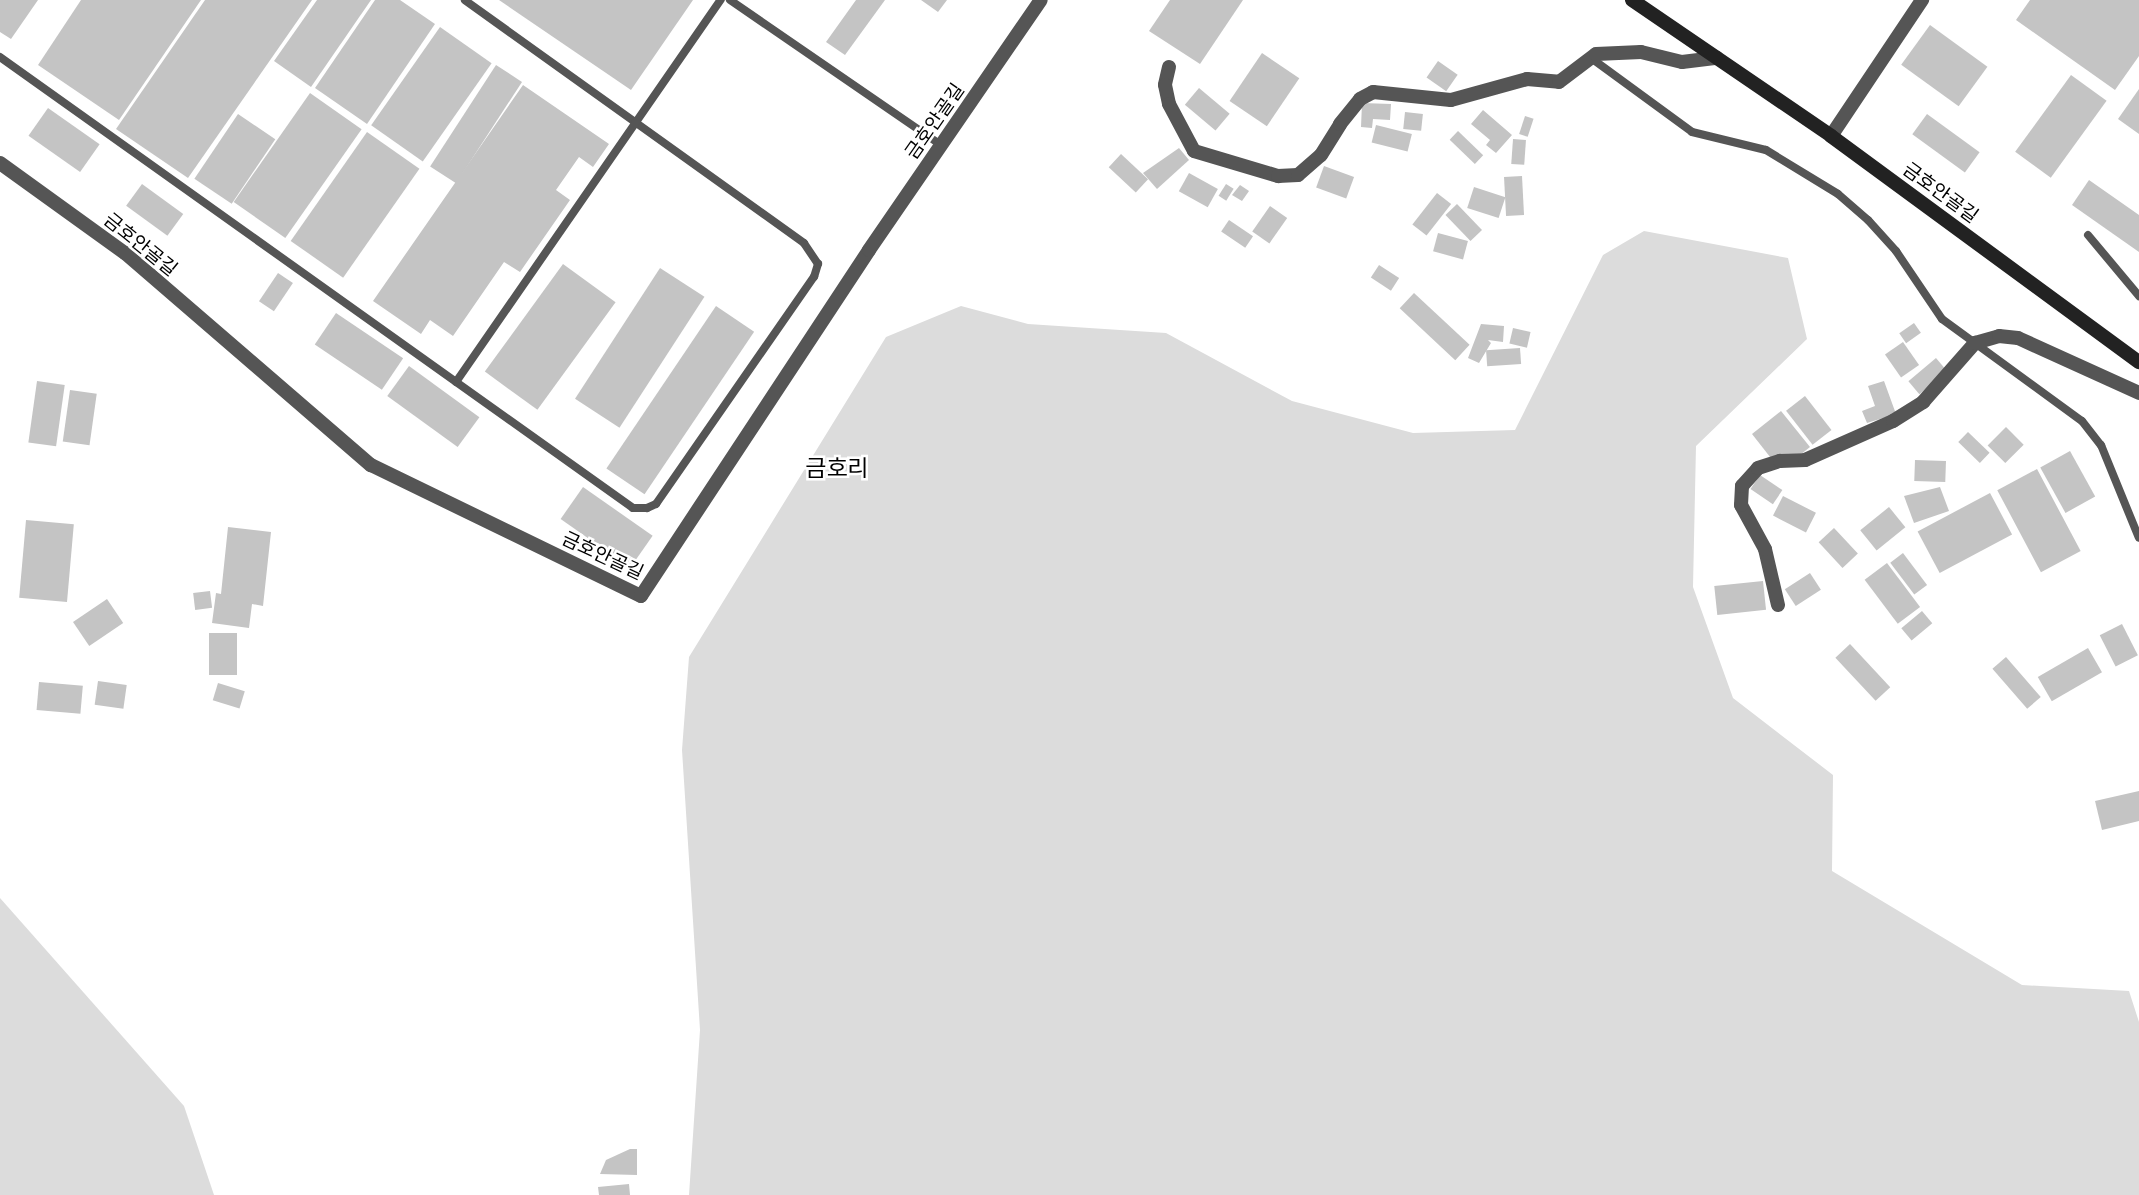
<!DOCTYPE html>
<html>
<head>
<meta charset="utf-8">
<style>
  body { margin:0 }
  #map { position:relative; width:2139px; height:1195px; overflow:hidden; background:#fff; font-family:Lato,"Noto Sans KR",sans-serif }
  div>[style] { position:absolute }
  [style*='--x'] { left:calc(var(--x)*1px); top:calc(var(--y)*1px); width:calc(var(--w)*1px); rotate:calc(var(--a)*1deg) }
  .green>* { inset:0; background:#dcdcdc }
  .building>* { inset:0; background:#c4c4c4; transform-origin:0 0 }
  .lane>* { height:8px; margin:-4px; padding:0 4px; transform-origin:4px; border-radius:4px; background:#555 }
  .street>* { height:14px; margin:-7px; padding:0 7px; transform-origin:7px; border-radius:7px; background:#555 }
  .secondary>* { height:14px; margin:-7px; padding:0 7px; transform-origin:7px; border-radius:7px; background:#222 }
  span { translate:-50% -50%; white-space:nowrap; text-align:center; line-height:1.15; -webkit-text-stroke:5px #fff; paint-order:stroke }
  .street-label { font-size:19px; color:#000 }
  .quarter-label { font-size:23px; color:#000 }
</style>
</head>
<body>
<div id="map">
  <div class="green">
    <div style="clip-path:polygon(1644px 231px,1788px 258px,1807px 339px,1696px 446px,1693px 587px,1733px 698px,1833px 775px,1832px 871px,2022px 985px,2129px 991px,2139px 1022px,2139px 1195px,689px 1195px,700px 1030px,682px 750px,689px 657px,886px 337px,961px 306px,1028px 324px,1166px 333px,1292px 401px,1413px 433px,1515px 430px,1603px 255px)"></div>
    <div style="clip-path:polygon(0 898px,184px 1106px,214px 1195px,0 1195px)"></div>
  </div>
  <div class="building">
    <div style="clip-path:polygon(0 0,38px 0,11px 39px,0 32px)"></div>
    <div style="clip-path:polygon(81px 0,201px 0,119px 120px,38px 65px)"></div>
    <div style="clip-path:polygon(205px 0,312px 0,188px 178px,116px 129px)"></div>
    <div style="clip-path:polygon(317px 0,371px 0,311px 87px,274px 61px)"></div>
    <div style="clip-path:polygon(375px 0,400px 0,435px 24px,367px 124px,315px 88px)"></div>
    <div style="clip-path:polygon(499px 0,693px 0,631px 90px)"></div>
    <div style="clip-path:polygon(856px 0,885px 0,845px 55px,826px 42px)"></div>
    <div style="clip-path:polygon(921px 0,947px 0,938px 12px)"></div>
    <div style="clip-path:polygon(1170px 0,1243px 0,1200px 64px,1149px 31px)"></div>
    <div style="clip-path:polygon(2030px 0,2139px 0,2139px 56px,2115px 90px,2016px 20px)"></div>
    <div style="left:1930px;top:25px;width:71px;height:49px;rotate:36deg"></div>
    <div style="left:440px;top:27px;width:63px;height:120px;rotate:35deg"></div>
    <div style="left:1262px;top:53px;width:45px;height:58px;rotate:34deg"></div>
    <div style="left:1438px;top:61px;width:24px;height:20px;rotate:35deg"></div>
    <div style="left:496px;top:65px;width:31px;height:121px;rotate:33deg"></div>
    <div style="left:2071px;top:75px;width:44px;height:95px;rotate:36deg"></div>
    <div style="clip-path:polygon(523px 85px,609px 144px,593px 167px,579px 157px,556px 190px,570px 200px,520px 272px,504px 262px,453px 336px,430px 320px,421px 334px,373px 301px)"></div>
    <div style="left:1199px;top:88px;width:40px;height:22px;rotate:40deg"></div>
    <div style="clip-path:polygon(2139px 89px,2139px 134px,2118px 119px)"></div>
    <div style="left:310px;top:93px;width:63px;height:133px;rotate:35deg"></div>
    <div style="clip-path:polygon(1362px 103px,1391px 104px,1390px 120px,1373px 119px,1372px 128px,1361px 127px)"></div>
    <div style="left:48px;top:108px;width:63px;height:34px;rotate:35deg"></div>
    <div style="clip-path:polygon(1483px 110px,1512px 135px,1496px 153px,1486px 145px,1490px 140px,1471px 124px)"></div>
    <div style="left:1405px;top:112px;width:18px;height:17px;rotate:6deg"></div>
    <div style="left:238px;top:114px;width:45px;height:78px;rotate:34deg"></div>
    <div style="left:1927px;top:114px;width:65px;height:25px;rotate:36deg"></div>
    <div style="left:1525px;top:116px;width:9px;height:19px;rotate:18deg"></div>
    <div style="left:1376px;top:125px;width:37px;height:18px;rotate:14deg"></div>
    <div style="left:1458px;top:131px;width:35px;height:12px;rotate:44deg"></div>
    <div style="left:367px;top:132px;width:64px;height:133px;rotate:35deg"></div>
    <div style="left:1513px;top:139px;width:13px;height:25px;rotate:4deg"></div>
    <div style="clip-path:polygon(1179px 148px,1189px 160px,1157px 189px,1143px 173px)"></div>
    <div style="left:1121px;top:154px;width:37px;height:18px;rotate:43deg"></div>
    <div style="left:1324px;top:166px;width:32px;height:23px;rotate:20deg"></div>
    <div style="left:1189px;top:173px;width:33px;height:21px;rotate:29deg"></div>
    <div style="left:1522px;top:176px;width:39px;height:18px;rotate:87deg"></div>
    <div style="clip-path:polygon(2089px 180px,2139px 215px,2139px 252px,2072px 205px)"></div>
    <div style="left:142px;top:184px;width:51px;height:27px;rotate:36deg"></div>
    <div style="left:1226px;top:184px;width:9px;height:14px;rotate:32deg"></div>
    <div style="clip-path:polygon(1240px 185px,1249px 191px,1242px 201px,1232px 195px)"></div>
    <div style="left:1474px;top:187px;width:33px;height:22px;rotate:18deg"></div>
    <div style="left:1437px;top:193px;width:18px;height:40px;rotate:38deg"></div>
    <div style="left:1457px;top:204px;width:36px;height:16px;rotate:46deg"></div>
    <div style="left:1270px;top:206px;width:21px;height:31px;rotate:35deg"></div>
    <div style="left:1229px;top:220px;width:29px;height:14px;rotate:34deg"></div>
    <div style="left:1438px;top:233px;width:31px;height:19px;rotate:15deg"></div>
    <div style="left:563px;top:264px;width:65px;height:133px;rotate:36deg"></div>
    <div style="left:1379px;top:265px;width:24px;height:15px;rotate:33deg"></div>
    <div style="left:660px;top:268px;width:53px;height:156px;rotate:33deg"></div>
    <div style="left:278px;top:273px;width:18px;height:34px;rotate:34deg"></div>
    <div style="left:1414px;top:293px;width:76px;height:21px;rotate:43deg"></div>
    <div style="left:716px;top:306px;width:46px;height:196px;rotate:34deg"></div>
    <div style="left:336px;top:313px;width:81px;height:38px;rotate:34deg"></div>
    <div style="left:1914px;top:323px;width:12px;height:18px;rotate:55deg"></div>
    <div style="clip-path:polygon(1481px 324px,1504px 326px,1503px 342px,1488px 340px,1491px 343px,1479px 363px,1468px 358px)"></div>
    <div style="left:1513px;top:328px;width:18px;height:16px;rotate:13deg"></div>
    <div style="left:1903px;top:342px;width:28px;height:22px;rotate:55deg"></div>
    <div style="left:1520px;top:348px;width:16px;height:34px;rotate:86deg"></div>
    <div style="left:1936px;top:358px;width:17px;height:36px;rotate:50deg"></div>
    <div style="left:409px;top:366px;width:87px;height:37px;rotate:36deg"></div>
    <div style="left:37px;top:381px;width:28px;height:62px;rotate:8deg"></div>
    <div style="clip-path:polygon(1884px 381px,1896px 414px,1867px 423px,1862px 411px,1875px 406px,1868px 386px)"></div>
    <div style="left:70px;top:390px;width:27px;height:52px;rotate:8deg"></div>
    <div style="left:1805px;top:396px;width:43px;height:24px;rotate:52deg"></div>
    <div style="clip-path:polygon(1781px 411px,1810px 447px,1800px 455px,1774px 462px,1752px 434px)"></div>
    <div style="left:2006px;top:427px;width:25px;height:26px;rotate:45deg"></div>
    <div style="left:1968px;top:432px;width:30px;height:14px;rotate:44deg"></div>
    <div style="left:2070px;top:451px;width:52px;height:34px;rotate:61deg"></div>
    <div style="left:1915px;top:460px;width:31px;height:21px;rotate:2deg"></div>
    <div style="left:2037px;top:469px;width:93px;height:45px;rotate:62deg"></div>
    <div style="left:1760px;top:475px;width:27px;height:17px;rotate:34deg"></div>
    <div style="left:583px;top:487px;width:85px;height:39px;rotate:35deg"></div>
    <div style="clip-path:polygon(1940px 487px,1949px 511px,1914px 523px,1904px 496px)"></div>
    <div style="left:1990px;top:493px;width:47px;height:82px;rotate:62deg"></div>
    <div style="left:1783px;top:496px;width:37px;height:22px;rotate:27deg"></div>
    <div style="left:1889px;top:507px;width:26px;height:37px;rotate:51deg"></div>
    <div style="left:26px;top:520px;width:48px;height:78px;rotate:5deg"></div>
    <div style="clip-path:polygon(228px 527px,271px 532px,263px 606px,252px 604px,249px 628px,212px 623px,216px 593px,221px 594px)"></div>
    <div style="left:1834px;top:528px;width:35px;height:21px;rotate:47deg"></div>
    <div style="left:1903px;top:553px;width:40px;height:16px;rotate:53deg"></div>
    <div style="left:1887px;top:563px;width:55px;height:28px;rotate:53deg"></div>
    <div style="left:1810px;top:573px;width:20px;height:30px;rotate:57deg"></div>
    <div style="left:1763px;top:581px;width:29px;height:49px;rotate:84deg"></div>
    <div style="left:210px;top:591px;width:17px;height:17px;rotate:83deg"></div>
    <div style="left:107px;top:599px;width:29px;height:41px;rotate:56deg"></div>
    <div style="left:1922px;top:611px;width:16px;height:27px;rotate:50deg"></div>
    <div style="left:2122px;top:624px;width:35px;height:25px;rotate:63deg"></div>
    <div style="left:237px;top:633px;width:42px;height:28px;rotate:90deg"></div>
    <div style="left:1850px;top:644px;width:59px;height:20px;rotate:47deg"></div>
    <div style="left:2088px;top:648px;width:28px;height:58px;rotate:60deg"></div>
    <div style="left:2006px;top:657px;width:53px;height:18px;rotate:49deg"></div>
    <div style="left:98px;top:681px;width:29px;height:24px;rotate:8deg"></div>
    <div style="left:39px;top:682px;width:44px;height:28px;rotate:5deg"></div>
    <div style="left:218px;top:683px;width:28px;height:18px;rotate:17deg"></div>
    <div style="clip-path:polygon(2139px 791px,2139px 821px,2102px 830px,2095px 801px)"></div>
    <div style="clip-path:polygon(630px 1149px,637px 1149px,637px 1175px,600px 1174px,606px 1160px)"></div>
    <div style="clip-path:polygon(629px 1184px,630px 1195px,599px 1195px,598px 1187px)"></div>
  </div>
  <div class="lane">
    <div style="--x:730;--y:0;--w:256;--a:34.5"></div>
    <div style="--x:0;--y:57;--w:777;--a:35.47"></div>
    <div style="--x:633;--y:508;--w:14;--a:0"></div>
    <div style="--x:647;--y:508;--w:10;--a:-24"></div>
    <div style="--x:656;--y:504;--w:277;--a:-55.2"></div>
    <div style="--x:814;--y:277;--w:14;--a:-73"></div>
    <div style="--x:818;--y:264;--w:25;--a:-124"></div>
    <div style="--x:804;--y:243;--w:417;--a:-144.4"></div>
    <div style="--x:1591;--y:58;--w:125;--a:36.2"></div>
    <div style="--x:1692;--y:132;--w:76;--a:13.7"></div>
    <div style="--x:1766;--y:150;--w:84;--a:31.4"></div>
    <div style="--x:1838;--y:194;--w:40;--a:41"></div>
    <div style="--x:1868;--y:220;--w:42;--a:47.9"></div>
    <div style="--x:1896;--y:251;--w:82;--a:55.9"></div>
    <div style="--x:1942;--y:319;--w:173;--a:36.1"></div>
    <div style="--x:2082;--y:421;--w:31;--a:52"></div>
    <div style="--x:2101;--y:445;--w:100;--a:67.8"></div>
    <div style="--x:2088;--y:235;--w:80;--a:50.1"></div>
    <div style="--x:456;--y:382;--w:465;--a:-55.3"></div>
  </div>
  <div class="street">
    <div style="--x:1169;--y:67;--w:18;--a:103"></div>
    <div style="--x:1165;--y:85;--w:19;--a:78"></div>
    <div style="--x:1169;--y:104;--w:53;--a:62"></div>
    <div style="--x:1194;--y:151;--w:88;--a:16.6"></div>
    <div style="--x:1278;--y:176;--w:20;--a:-3"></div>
    <div style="--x:1298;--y:175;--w:30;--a:-41"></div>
    <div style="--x:1321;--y:155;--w:36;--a:-58"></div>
    <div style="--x:1340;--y:124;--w:32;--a:-51"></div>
    <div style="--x:1360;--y:99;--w:15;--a:-28"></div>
    <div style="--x:1373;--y:92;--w:78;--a:5.9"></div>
    <div style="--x:1451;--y:100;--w:79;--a:-15.4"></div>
    <div style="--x:1527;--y:79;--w:32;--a:5"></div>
    <div style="--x:1559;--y:82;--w:46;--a:-37.1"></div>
    <div style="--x:1596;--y:54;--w:45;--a:-2.5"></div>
    <div style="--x:1641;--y:52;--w:42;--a:13.7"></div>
    <div style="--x:1682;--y:62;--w:35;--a:-7"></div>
    <div style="--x:1831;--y:136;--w:164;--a:-56.2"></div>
    <div style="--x:0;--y:163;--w:154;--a:35.8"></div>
    <div style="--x:125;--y:253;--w:325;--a:40.8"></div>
    <div style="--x:371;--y:465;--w:300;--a:25.9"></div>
    <div style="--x:641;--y:596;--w:414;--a:-56.6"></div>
    <div style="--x:869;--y:250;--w:303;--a:-55.5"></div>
    <div style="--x:1778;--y:605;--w:57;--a:-103.1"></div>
    <div style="--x:1765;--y:549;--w:50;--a:-118.6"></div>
    <div style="--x:1741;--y:505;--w:19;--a:-87"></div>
    <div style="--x:1742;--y:486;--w:24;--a:-48"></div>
    <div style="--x:1758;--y:468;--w:23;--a:-18"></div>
    <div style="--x:1780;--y:461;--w:25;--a:-2"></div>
    <div style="--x:1805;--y:460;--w:96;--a:-23.9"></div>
    <div style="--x:1893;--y:421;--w:36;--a:-32"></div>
    <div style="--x:1923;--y:402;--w:79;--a:-48.6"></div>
    <div style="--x:1975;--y:343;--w:25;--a:-16"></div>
    <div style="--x:1999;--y:336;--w:19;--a:6"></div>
    <div style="--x:2018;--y:338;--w:133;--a:24.4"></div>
  </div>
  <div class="secondary">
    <div style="--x:1632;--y:0;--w:241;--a:34.3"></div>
    <div style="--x:1831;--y:136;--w:382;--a:36.3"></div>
  </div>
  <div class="street-label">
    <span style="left:934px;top:121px;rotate:-55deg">금호안골길</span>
    <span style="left:1941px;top:192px;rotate:36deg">금호안골길</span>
    <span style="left:141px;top:244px;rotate:39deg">금호안골길</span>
    <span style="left:603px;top:555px;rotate:25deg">금호안골길</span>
  </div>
  <div class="quarter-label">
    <span style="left:837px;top:467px">금호리</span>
  </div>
</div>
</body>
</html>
